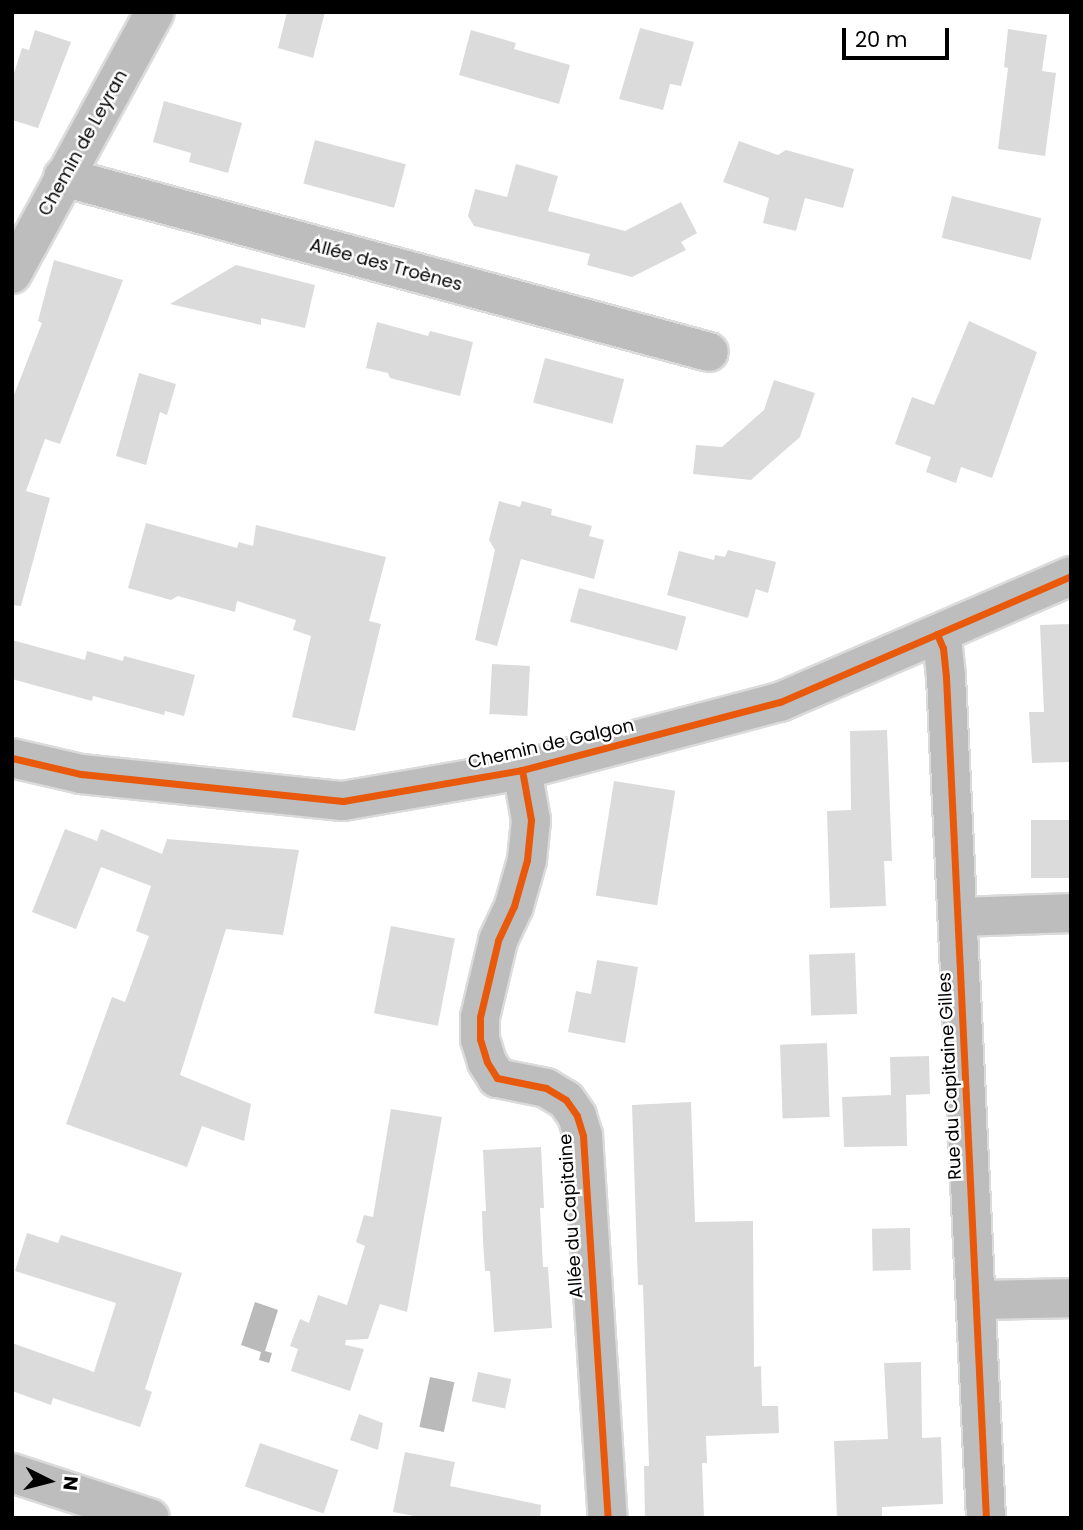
<!DOCTYPE html>
<html>
<head>
<meta charset="utf-8">
<style>
  body { margin:0 }
  #map { position:relative; width:1083px; height:1530px; overflow:hidden; background:#fff; font-family:Poppins,sans-serif }
  div>[style] { position:absolute }
  [style*='--x'] { left:calc(var(--x)*1px); top:calc(var(--y)*1px); width:calc(var(--w)*1px); rotate:calc(var(--a)*1deg) }
  .water>* { inset:0; background:#bababa; transform-origin:0 0 }
  .building>* { inset:0; background:#dbdbdb; transform-origin:0 0 }
  .roads { filter:drop-shadow(2px 0 #dbdbdb) drop-shadow(-2px 0 #dbdbdb) drop-shadow(0 2px #dbdbdb) drop-shadow(0 -2px #dbdbdb) }
  .minor>* { height:38px; margin:-19px; padding:0 19px; transform-origin:19px; border-radius:19px; background:#bdbdbd }
  .major>* { height:38px; margin:-19px; padding:0 19px; transform-origin:19px; border-radius:19px; background:#bdbdbd }
  .cycleway>* { height:7px; margin:-3.5px; padding:0 3.5px; transform-origin:3.5px; border-radius:3.5px; background:#e8590c }
  span { translate:-50% -50%; white-space:nowrap; text-align:center; line-height:1.15; -webkit-text-stroke:5px #fff; paint-order:stroke }
  .street-label { font-size:18px; color:#000 }
  .frame { position:absolute; inset:0; border:14px solid #000; pointer-events:none }
  .north { position:absolute; left:14px; top:1446px; width:70px; height:70px; -webkit-text-stroke:5px #fff; paint-order:stroke; rotate:96deg; font-size:19px; font-weight:700; line-height:28px; text-align:center; color:#000 }
  .north::after { content:''; display:block; margin:auto; width:24px; height:32px; background:#000; clip-path:polygon(50% 0,100% 100%,50% 72%,0 100%) }
  .scale { position:absolute; left:842px; top:28px; width:107px; height:32px; box-sizing:border-box; border:4px solid #000; border-top:0; padding-left:9px; font-size:21px; line-height:24px; white-space:nowrap; color:#000; -webkit-text-stroke:5px #fff; paint-order:stroke }
</style>
</head>
<body>
<div id="map">
  <div class="water">
    <div style="clip-path:polygon(255px 1302px,278px 1310px,265px 1351px,272px 1353px,269px 1363px,259px 1360px,261px 1352px,241px 1345px)"></div>
    <div style="left:430px;top:1377px;width:25px;height:51px;rotate:12deg"></div>
  </div>
  <div class="building">
    <div style="clip-path:polygon(287px 12px,325px 12px,313px 58px,278px 48px)"></div>
    <div style="clip-path:polygon(640px 28px,694px 42px,681px 86px,670px 84px,663px 110px,619px 99px)"></div>
    <div style="clip-path:polygon(1008px 29px,1047px 35px,1042px 71px,1056px 73px,1045px 156px,998px 149px,1008px 68px,1004px 67px)"></div>
    <div style="clip-path:polygon(35px 30px,71px 42px,38px 128px,12px 120px,13px 76px,22px 48px,29px 50px)"></div>
    <div style="clip-path:polygon(471px 30px,516px 43px,514px 49px,570px 65px,559px 104px,459px 75px)"></div>
    <div style="clip-path:polygon(164px 101px,242px 123px,228px 173px,189px 162px,191px 153px,153px 142px)"></div>
    <div style="left:315px;top:140px;width:94px;height:45px;rotate:15deg"></div>
    <div style="clip-path:polygon(739px 141px,778px 155px,786px 150px,854px 169px,843px 208px,805px 198px,796px 231px,763px 223px,769px 198px,723px 182px)"></div>
    <div style="clip-path:polygon(516px 164px,558px 176px,548px 211px,625px 231px,681px 202px,697px 233px,681px 242px,686px 250px,632px 277px,587px 265px,590px 254px,474px 226px,468px 216px,475px 189px,507px 197px)"></div>
    <div style="left:952px;top:196px;width:92px;height:43px;rotate:14deg"></div>
    <div style="clip-path:polygon(54px 260px,123px 280px,60px 444px,45px 439px,26px 491px,50px 498px,21px 606px,12px 605px,12px 400px,42px 323px,38px 321px)"></div>
    <div style="clip-path:polygon(236px 265px,315px 285px,305px 328px,261px 318px,261px 325px,170px 304px)"></div>
    <div style="clip-path:polygon(969px 321px,1037px 352px,992px 478px,961px 467px,956px 483px,926px 472px,931px 457px,895px 444px,912px 397px,934px 405px)"></div>
    <div style="clip-path:polygon(377px 322px,428px 336px,430px 331px,473px 342px,460px 396px,390px 378px,388px 373px,366px 368px)"></div>
    <div style="left:545px;top:358px;width:82px;height:46px;rotate:15deg"></div>
    <div style="clip-path:polygon(139px 373px,176px 384px,167px 415px,160px 412px,146px 465px,116px 456px)"></div>
    <div style="clip-path:polygon(774px 380px,815px 393px,800px 437px,751px 480px,693px 474px,696px 445px,722px 447px,764px 410px)"></div>
    <div style="clip-path:polygon(499px 501px,520px 507px,522px 501px,552px 509px,551px 515px,592px 526px,589px 536px,604px 540px,594px 579px,521px 559px,497px 646px,475px 640px,495px 550px,489px 540px)"></div>
    <div style="clip-path:polygon(146px 523px,237px 548px,239px 542px,253px 546px,256px 525px,386px 557px,369px 621px,381px 624px,355px 731px,292px 717px,311px 636px,293px 630px,296px 620px,237px 601px,235px 612px,178px 596px,171px 600px,128px 588px)"></div>
    <div style="clip-path:polygon(728px 550px,776px 562px,768px 593px,756px 589px,748px 618px,667px 595px,679px 551px,714px 560px,715px 555px,725px 557px)"></div>
    <div style="left:579px;top:588px;width:111px;height:35px;rotate:15deg"></div>
    <div style="clip-path:polygon(1071px 624px,1071px 762px,1032px 763px,1029px 712px,1044px 712px,1040px 625px)"></div>
    <div style="clip-path:polygon(12px 640px,85px 660px,87px 651px,123px 661px,124px 656px,195px 675px,184px 716px,165px 711px,164px 715px,93px 696px,92px 701px,12px 679px)"></div>
    <div style="left:492px;top:664px;width:38px;height:50px;rotate:3deg"></div>
    <div style="clip-path:polygon(887px 730px,892px 861px,884px 861px,886px 906px,830px 908px,827px 811px,851px 810px,850px 731px)"></div>
    <div style="left:614px;top:781px;width:62px;height:116px;rotate:9deg"></div>
    <div style="left:1071px;top:820px;width:58px;height:40px;rotate:90deg"></div>
    <div style="clip-path:polygon(65px 829px,97px 841px,101px 829px,162px 854px,167px 839px,299px 850px,283px 935px,226px 929px,180px 1075px,251px 1104px,244px 1141px,202px 1126px,187px 1167px,66px 1124px,112px 997px,125px 1002px,149px 936px,136px 931px,151px 886px,101px 867px,76px 929px,32px 912px)"></div>
    <div style="left:391px;top:926px;width:65px;height:89px;rotate:11deg"></div>
    <div style="left:855px;top:953px;width:61px;height:46px;rotate:88deg"></div>
    <div style="clip-path:polygon(597px 960px,638px 967px,625px 1043px,568px 1032px,576px 991px,591px 994px)"></div>
    <div style="left:827px;top:1043px;width:74px;height:47px;rotate:88deg"></div>
    <div style="clip-path:polygon(929px 1056px,930px 1094px,906px 1095px,907px 1146px,844px 1147px,842px 1097px,891px 1095px,890px 1057px)"></div>
    <div style="clip-path:polygon(691px 1102px,695px 1222px,753px 1221px,754px 1367px,761px 1366px,762px 1406px,778px 1406px,779px 1433px,706px 1436px,707px 1463px,702px 1463px,704px 1518px,645px 1518px,644px 1466px,649px 1466px,643px 1285px,638px 1285px,632px 1105px)"></div>
    <div style="clip-path:polygon(391px 1109px,442px 1117px,407px 1312px,380px 1304px,368px 1339px,346px 1340px,345px 1345px,364px 1349px,350px 1391px,291px 1371px,298px 1349px,290px 1346px,300px 1319px,309px 1323px,318px 1295px,347px 1305px,365px 1246px,356px 1242px,364px 1215px,373px 1217px)"></div>
    <div style="clip-path:polygon(541px 1147px,544px 1208px,540px 1208px,543px 1267px,548px 1267px,552px 1328px,494px 1332px,490px 1271px,485px 1271px,483px 1241px,482px 1211px,486px 1211px,483px 1150px)"></div>
    <div style="left:910px;top:1228px;width:42px;height:38px;rotate:89deg"></div>
    <div style="clip-path:polygon(27px 1233px,58px 1243px,61px 1235px,182px 1273px,145px 1389px,152px 1392px,140px 1427px,53px 1398px,51px 1405px,12px 1391px,12px 1343px,94px 1372px,116px 1303px,15px 1271px)"></div>
    <div style="clip-path:polygon(921px 1362px,922px 1438px,941px 1437px,943px 1504px,882px 1507px,882px 1518px,837px 1518px,834px 1441px,888px 1439px,884px 1363px)"></div>
    <div style="left:478px;top:1372px;width:34px;height:30px;rotate:12deg"></div>
    <div style="clip-path:polygon(359px 1414px,383px 1423px,378px 1450px,350px 1440px)"></div>
    <div style="left:260px;top:1443px;width:83px;height:46px;rotate:19deg"></div>
    <div style="clip-path:polygon(405px 1452px,455px 1462px,450px 1486px,541px 1505px,540px 1518px,424px 1518px,393px 1512px)"></div>
  </div>
  <div class="roads">
    <div class="minor">
      <div style="--x:63;--y:177;--w:669;--a:15.16"></div>
      <div style="--x:12;--y:274;--w:298;--a:-61.4"></div>
      <div style="--x:937;--y:634;--w:15;--a:67"></div>
      <div style="--x:943;--y:648;--w:29;--a:84"></div>
      <div style="--x:946;--y:677;--w:842;--a:87.28"></div>
      <div style="--x:522;--y:770;--w:51;--a:79.8"></div>
      <div style="--x:531;--y:820;--w:40;--a:95.7"></div>
      <div style="--x:527;--y:860;--w:48;--a:105.8"></div>
      <div style="--x:514;--y:906;--w:38;--a:115"></div>
      <div style="--x:498;--y:941;--w:78;--a:103.3"></div>
      <div style="--x:480;--y:1017;--w:22;--a:90"></div>
      <div style="--x:480;--y:1039;--w:24;--a:73"></div>
      <div style="--x:487;--y:1062;--w:19;--a:58"></div>
      <div style="--x:497;--y:1078;--w:50;--a:11.5"></div>
      <div style="--x:546;--y:1088;--w:23;--a:31"></div>
      <div style="--x:566;--y:1100;--w:19;--a:55"></div>
      <div style="--x:577;--y:1116;--w:21;--a:73"></div>
      <div style="--x:583;--y:1136;--w:383;--a:86.3"></div>
      <div style="--x:958;--y:917;--w:113;--a:-2"></div>
      <div style="--x:978;--y:1300;--w:93;--a:-1.2"></div>
      <div style="--x:12;--y:1473;--w:145;--a:18.1"></div>
    </div>
    <div class="major">
      <div style="--x:12;--y:758;--w:71;--a:13.1"></div>
      <div style="--x:81;--y:774;--w:263;--a:5.9"></div>
      <div style="--x:343;--y:801;--w:182;--a:-9.8"></div>
      <div style="--x:522;--y:770;--w:267;--a:-14.8"></div>
      <div style="--x:780;--y:702;--w:317;--a:-23.4"></div>
    </div>
  </div>
  <div class="cycleway">
    <div style="--x:937;--y:634;--w:15;--a:67"></div>
    <div style="--x:943;--y:648;--w:29;--a:84"></div>
    <div style="--x:946;--y:677;--w:842;--a:87.28"></div>
    <div style="--x:12;--y:758;--w:71;--a:13.1"></div>
    <div style="--x:81;--y:774;--w:263;--a:5.9"></div>
    <div style="--x:343;--y:801;--w:182;--a:-9.8"></div>
    <div style="--x:522;--y:770;--w:267;--a:-14.8"></div>
    <div style="--x:780;--y:702;--w:317;--a:-23.4"></div>
    <div style="--x:522;--y:770;--w:51;--a:79.8"></div>
    <div style="--x:531;--y:820;--w:40;--a:95.7"></div>
    <div style="--x:527;--y:860;--w:48;--a:105.8"></div>
    <div style="--x:514;--y:906;--w:38;--a:115"></div>
    <div style="--x:498;--y:941;--w:78;--a:103.3"></div>
    <div style="--x:480;--y:1017;--w:22;--a:90"></div>
    <div style="--x:480;--y:1039;--w:24;--a:73"></div>
    <div style="--x:487;--y:1062;--w:19;--a:58"></div>
    <div style="--x:497;--y:1078;--w:50;--a:11.5"></div>
    <div style="--x:546;--y:1088;--w:23;--a:31"></div>
    <div style="--x:566;--y:1100;--w:19;--a:55"></div>
    <div style="--x:577;--y:1116;--w:21;--a:73"></div>
    <div style="--x:583;--y:1136;--w:383;--a:86.3"></div>
  </div>
  <div class="street-label">
    <span style="left:83px;top:143px;rotate:-61deg">Chemin de Leyran</span>
    <span style="left:386px;top:265px;rotate:15deg">Allée des Troènes</span>
    <span style="left:551px;top:744px;rotate:-13deg">Chemin de Galgon</span>
    <span style="left:950px;top:1076px;rotate:-93deg">Rue du Capitaine Gilles</span>
    <span style="left:571px;top:1216px;rotate:-94deg">Allée du Capitaine</span>
  </div>
  <div class="frame"></div>
  <div class="north">N</div>
  <div class="scale">20 m</div>
</div>
</body>
</html>
